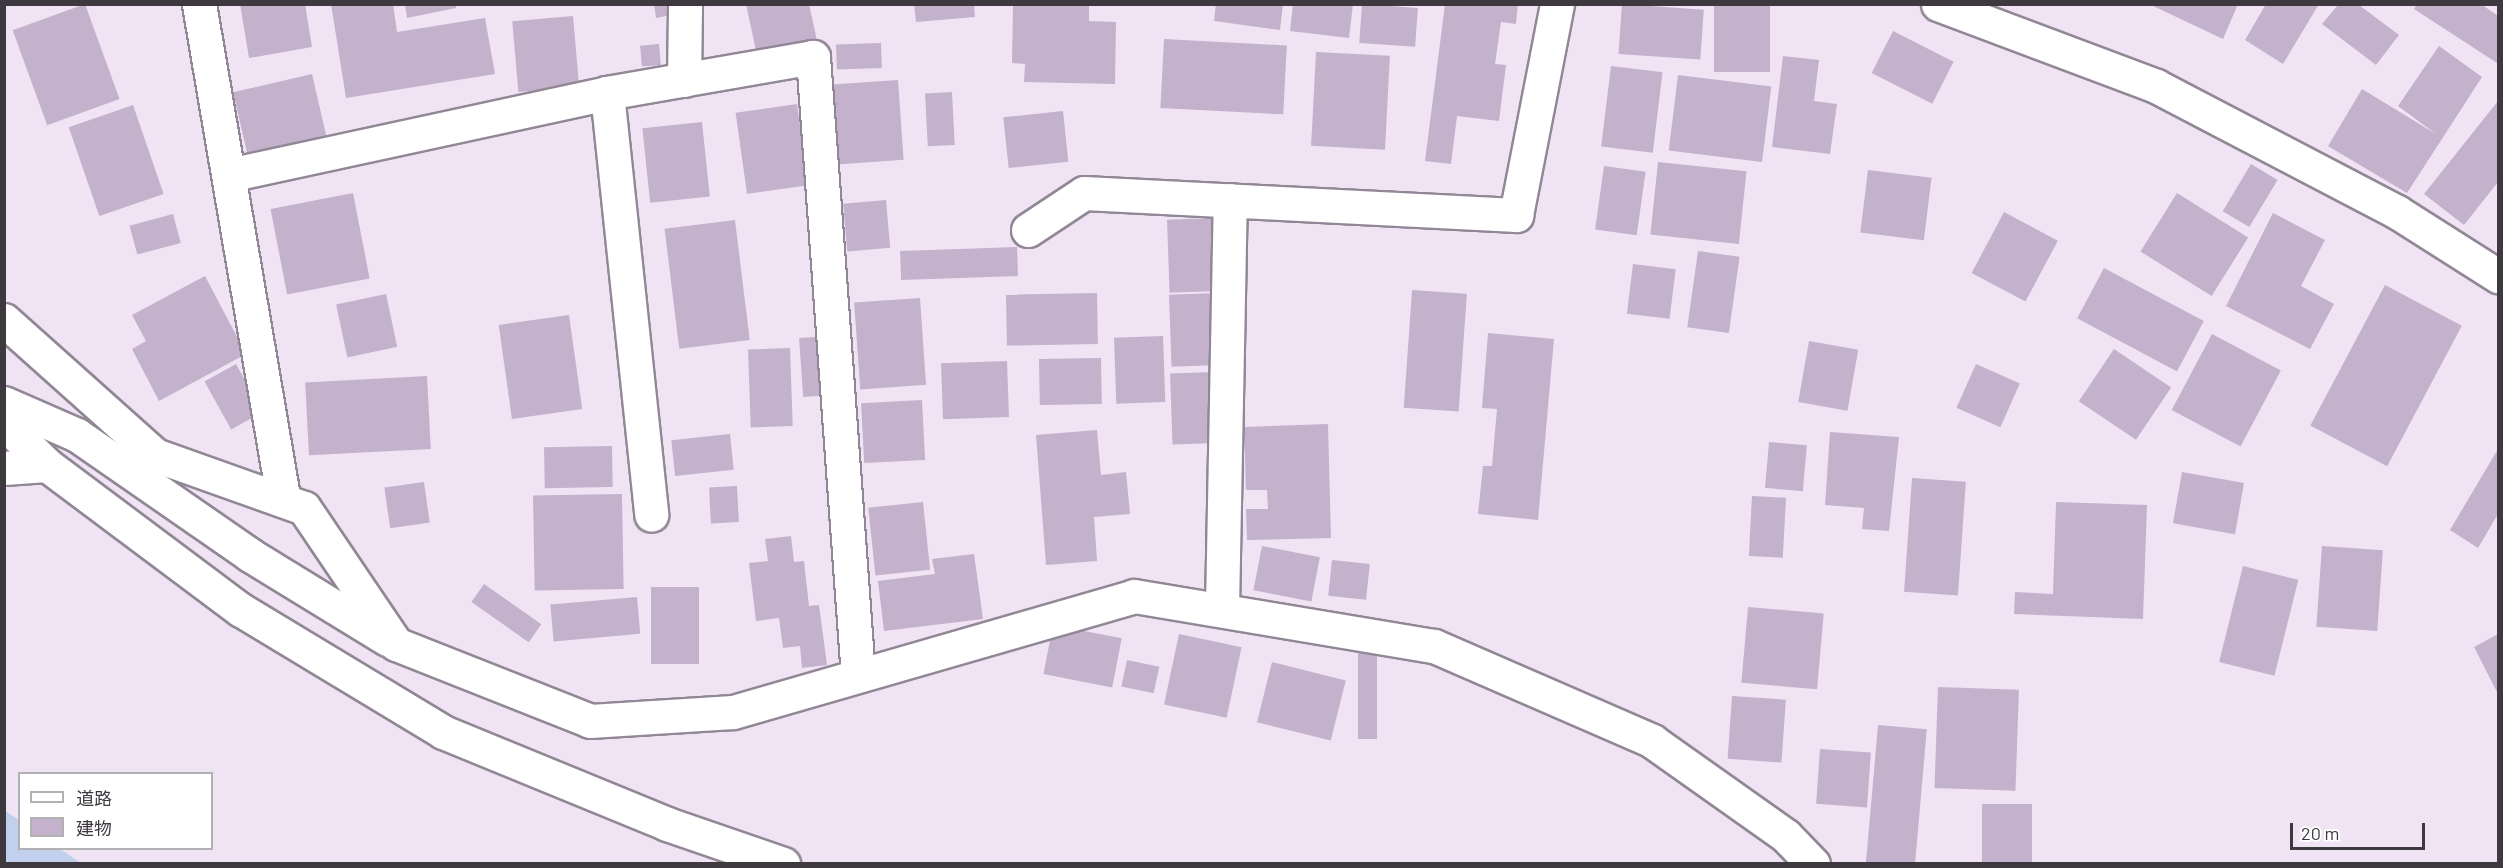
<!DOCTYPE html>
<html>
<head>
<meta charset="utf-8">
<style>
  body { margin:0 }
  #map { position:relative; width:2503px; height:868px; overflow:hidden; background:#f0e4f4; font-family:Barlow,"Noto Sans JP",sans-serif }
  div>[style] { position:absolute }
  [style*='--x'] { left:calc(var(--x)*1px); top:calc(var(--y)*1px); width:calc(var(--w)*1px); rotate:calc(var(--a)*1deg) }
  .water>* { inset:0; background:#c1d1ed }
  .building>* { inset:0; background:#c4b1cc; transform-origin:0 0 }
  .roads { filter:drop-shadow(2px 0 #928796) drop-shadow(-2px 0 #928796) drop-shadow(0 2px #928796) drop-shadow(0 -2px #928796) }
  .minor>* { height:33px; margin:-16.5px; padding:0 16.5px; transform-origin:16.5px; border-radius:16.5px; background:#fff }
  span { translate:-50% -50%; white-space:nowrap; text-align:center; line-height:1.15; -webkit-text-stroke:4.5px #fff; paint-order:stroke }
  .frame { position:absolute; inset:0; border:6px solid #3d393f; pointer-events:none }
  .legend { position:absolute; left:18px; top:772px; width:195px; height:78px; box-sizing:border-box; background:#fff; border:2px solid #b1b0b2; margin:0; padding:8px 10px; list-style:none; font-size:18px; color:#3d393f }
  .legend li { display:flex; align-items:center; gap:12px; height:30px }
  .legend b { width:30px; border:2px solid #b1b0b2 }
  .scale { position:absolute; left:2290px; top:823px; width:135px; height:27px; box-sizing:border-box; border:3px solid #3d393f; border-top:0; padding-left:8px; font-size:18px; line-height:21px; white-space:nowrap; color:#3d393f; -webkit-text-stroke:4px #fff; paint-order:stroke }
</style>
</head>
<body>
<div id="map">
  <div class="water">
    <div style="clip-path:polygon(4px 810px,19px 820px,20px 848px,60px 849px,81px 863px,5px 863px)"></div>
  </div>
  <div class="building">
    <div style="left:85px;top:4px;width:101px;height:77px;rotate:70deg"></div>
    <div style="clip-path:polygon(240px 4px,305px 4px,312px 47px,249px 58px)"></div>
    <div style="clip-path:polygon(331px 4px,393px 4px,397px 32px,485px 18px,495px 74px,346px 98px)"></div>
    <div style="clip-path:polygon(405px 4px,456px 4px,456px 8px,407px 18px)"></div>
    <div style="clip-path:polygon(654px 4px,679px 4px,681px 13px,656px 18px)"></div>
    <div style="clip-path:polygon(746px 4px,809px 4px,818px 45px,758px 60px)"></div>
    <div style="clip-path:polygon(914px 4px,974px 4px,975px 17px,916px 22px)"></div>
    <div style="clip-path:polygon(1013px 4px,1089px 4px,1089px 21px,1116px 22px,1115px 84px,1024px 82px,1025px 64px,1012px 63px)"></div>
    <div style="clip-path:polygon(1216px 4px,1283px 4px,1280px 30px,1214px 21px)"></div>
    <div style="clip-path:polygon(1293px 4px,1353px 4px,1349px 38px,1290px 31px)"></div>
    <div style="left:1362px;top:4px;width:56px;height:39px;rotate:4deg"></div>
    <div style="clip-path:polygon(1445px 4px,1518px 4px,1516px 24px,1501px 22px,1495px 64px,1506px 65px,1499px 121px,1457px 116px,1451px 164px,1425px 161px)"></div>
    <div style="left:1622px;top:4px;width:82px;height:50px;rotate:4deg"></div>
    <div style="left:1714px;top:4px;width:56px;height:68px"></div>
    <div style="clip-path:polygon(2149px 4px,2238px 4px,2223px 39px)"></div>
    <div style="clip-path:polygon(2266px 4px,2319px 4px,2283px 64px,2245px 40px)"></div>
    <div style="clip-path:polygon(2417px 4px,2481px 4px,2498px 16px,2497px 63px,2414px 9px)"></div>
    <div style="clip-path:polygon(2338px 5px,2359px 5px,2399px 35px,2376px 65px,2322px 24px)"></div>
    <div style="left:573px;top:16px;width:71px;height:61px;rotate:85deg"></div>
    <div style="left:1893px;top:31px;width:68px;height:47px;rotate:27deg"></div>
    <div style="left:1164px;top:39px;width:123px;height:69px;rotate:3deg"></div>
    <div style="left:881px;top:43px;width:25px;height:45px;rotate:88deg"></div>
    <div style="left:659px;top:44px;width:21px;height:19px;rotate:85deg"></div>
    <div style="clip-path:polygon(2439px 46px,2482px 77px,2407px 193px,2328px 146px,2362px 89px,2436px 134px,2398px 106px)"></div>
    <div style="left:1316px;top:52px;width:74px;height:94px;rotate:3deg"></div>
    <div style="clip-path:polygon(1783px 56px,1819px 60px,1814px 101px,1837px 104px,1830px 154px,1772px 147px)"></div>
    <div style="left:1611px;top:66px;width:52px;height:81px;rotate:7deg"></div>
    <div style="left:312px;top:74px;width:69px;height:81px;rotate:77deg"></div>
    <div style="left:1678px;top:75px;width:94px;height:76px;rotate:7deg"></div>
    <div style="left:898px;top:80px;width:80px;height:66px;rotate:86deg"></div>
    <div style="left:952px;top:92px;width:53px;height:27px;rotate:87deg"></div>
    <div style="clip-path:polygon(2498px 101px,2498px 182px,2464px 225px,2424px 194px)"></div>
    <div style="left:797px;top:104px;width:82px;height:62px;rotate:82deg"></div>
    <div style="left:133px;top:105px;width:94px;height:68px;rotate:71deg"></div>
    <div style="left:1063px;top:111px;width:51px;height:60px;rotate:84deg"></div>
    <div style="left:702px;top:122px;width:75px;height:60px;rotate:84deg"></div>
    <div style="left:1658px;top:162px;width:89px;height:73px;rotate:6deg"></div>
    <div style="left:2251px;top:164px;width:31px;height:55px;rotate:31deg"></div>
    <div style="left:1604px;top:166px;width:42px;height:64px;rotate:8deg"></div>
    <div style="left:1868px;top:170px;width:64px;height:63px;rotate:7deg"></div>
    <div style="left:353px;top:193px;width:87px;height:84px;rotate:79deg"></div>
    <div style="left:2177px;top:193px;width:84px;height:69px;rotate:32deg"></div>
    <div style="left:886px;top:200px;width:48px;height:43px;rotate:85deg"></div>
    <div style="left:2004px;top:212px;width:61px;height:69px;rotate:28deg"></div>
    <div style="clip-path:polygon(2273px 213px,2325px 240px,2301px 286px,2334px 304px,2310px 349px,2226px 306px)"></div>
    <div style="left:173px;top:214px;width:30px;height:45px;rotate:75deg"></div>
    <div style="left:1215px;top:218px;width:73px;height:48px;rotate:88deg"></div>
    <div style="left:735px;top:220px;width:121px;height:71px;rotate:83deg"></div>
    <div style="left:1017px;top:247px;width:29px;height:117px;rotate:88deg"></div>
    <div style="left:1698px;top:251px;width:42px;height:77px;rotate:8deg"></div>
    <div style="left:1633px;top:264px;width:43px;height:50px;rotate:7deg"></div>
    <div style="left:2104px;top:268px;width:113px;height:57px;rotate:28deg"></div>
    <div style="clip-path:polygon(205px 276px,246px 354px,159px 401px,132px 349px,146px 341px,132px 315px)"></div>
    <div style="left:2385px;top:285px;width:87px;height:159px;rotate:28deg"></div>
    <div style="left:1412px;top:290px;width:55px;height:118px;rotate:4deg"></div>
    <div style="left:1097px;top:293px;width:51px;height:91px;rotate:89deg"></div>
    <div style="left:1217px;top:293px;width:72px;height:48px;rotate:88deg"></div>
    <div style="left:386px;top:294px;width:54px;height:51px;rotate:78deg"></div>
    <div style="left:920px;top:298px;width:87px;height:66px;rotate:86deg"></div>
    <div style="left:569px;top:315px;width:95px;height:71px;rotate:82deg"></div>
    <div style="clip-path:polygon(1488px 333px,1554px 339px,1538px 520px,1478px 514px,1483px 466px,1492px 466px,1497px 409px,1482px 408px)"></div>
    <div style="left:2212px;top:334px;width:78px;height:86px;rotate:28deg"></div>
    <div style="left:829px;top:336px;width:59px;height:30px;rotate:86deg"></div>
    <div style="left:1163px;top:336px;width:66px;height:49px;rotate:88deg"></div>
    <div style="left:1809px;top:341px;width:50px;height:62px;rotate:10deg"></div>
    <div style="left:790px;top:348px;width:78px;height:42px;rotate:88deg"></div>
    <div style="left:2114px;top:349px;width:69px;height:63px;rotate:34deg"></div>
    <div style="left:1101px;top:358px;width:46px;height:62px;rotate:89deg"></div>
    <div style="left:1007px;top:361px;width:56px;height:66px;rotate:88deg"></div>
    <div style="left:236px;top:364px;width:55px;height:36px;rotate:61deg"></div>
    <div style="left:1976px;top:364px;width:48px;height:48px;rotate:24deg"></div>
    <div style="left:1214px;top:372px;width:71px;height:44px;rotate:88deg"></div>
    <div style="left:427px;top:376px;width:73px;height:122px;rotate:87deg"></div>
    <div style="left:922px;top:400px;width:60px;height:61px;rotate:87deg"></div>
    <div style="clip-path:polygon(1328px 424px,1331px 538px,1247px 540px,1246px 509px,1268px 509px,1267px 490px,1246px 490px,1244px 427px)"></div>
    <div style="clip-path:polygon(1097px 430px,1101px 475px,1126px 472px,1130px 514px,1094px 517px,1097px 561px,1046px 565px,1036px 435px)"></div>
    <div style="clip-path:polygon(1830px 432px,1899px 437px,1889px 531px,1862px 529px,1864px 508px,1825px 505px)"></div>
    <div style="left:730px;top:434px;width:36px;height:59px;rotate:84deg"></div>
    <div style="left:1769px;top:442px;width:38px;height:46px;rotate:5deg"></div>
    <div style="left:612px;top:446px;width:41px;height:68px;rotate:89deg"></div>
    <div style="clip-path:polygon(2498px 449px,2498px 514px,2478px 548px,2450px 530px)"></div>
    <div style="left:2182px;top:472px;width:63px;height:52px;rotate:10deg"></div>
    <div style="left:1912px;top:478px;width:54px;height:114px;rotate:4deg"></div>
    <div style="left:424px;top:482px;width:41px;height:40px;rotate:82deg"></div>
    <div style="left:737px;top:486px;width:36px;height:28px;rotate:87deg"></div>
    <div style="left:622px;top:494px;width:95px;height:89px;rotate:89deg"></div>
    <div style="left:1752px;top:496px;width:34px;height:60px;rotate:3deg"></div>
    <div style="left:923px;top:502px;width:68px;height:55px;rotate:84deg"></div>
    <div style="clip-path:polygon(2056px 502px,2147px 505px,2143px 619px,2014px 614px,2015px 592px,2053px 594px)"></div>
    <div style="clip-path:polygon(791px 536px,794px 562px,804px 561px,809px 606px,819px 605px,827px 665px,802px 668px,800px 646px,783px 648px,779px 618px,756px 621px,749px 563px,768px 561px,765px 539px)"></div>
    <div style="left:1262px;top:546px;width:59px;height:45px;rotate:11deg"></div>
    <div style="left:2322px;top:546px;width:61px;height:81px;rotate:4deg"></div>
    <div style="clip-path:polygon(974px 554px,983px 619px,884px 631px,878px 581px,935px 574px,932px 559px)"></div>
    <div style="left:1332px;top:560px;width:38px;height:36px;rotate:6deg"></div>
    <div style="left:2243px;top:566px;width:57px;height:99px;rotate:14deg"></div>
    <div style="left:484px;top:584px;width:70px;height:22px;rotate:35deg"></div>
    <div style="left:699px;top:587px;width:77px;height:48px;rotate:90deg"></div>
    <div style="left:637px;top:597px;width:37px;height:87px;rotate:85deg"></div>
    <div style="left:1748px;top:607px;width:76px;height:76px;rotate:5deg"></div>
    <div style="left:1053px;top:625px;width:70px;height:50px;rotate:11deg"></div>
    <div style="left:1179px;top:634px;width:64px;height:72px;rotate:12deg"></div>
    <div style="clip-path:polygon(2498px 634px,2498px 694px,2474px 647px)"></div>
    <div style="left:1358px;top:646px;width:19px;height:93px"></div>
    <div style="left:1127px;top:660px;width:33px;height:27px;rotate:12deg"></div>
    <div style="left:1272px;top:662px;width:76px;height:62px;rotate:14deg"></div>
    <div style="left:1938px;top:687px;width:81px;height:101px;rotate:2deg"></div>
    <div style="left:1732px;top:696px;width:54px;height:63px;rotate:4deg"></div>
    <div style="left:1878px;top:725px;width:49px;height:139px;rotate:5deg"></div>
    <div style="left:1820px;top:749px;width:51px;height:55px;rotate:4deg"></div>
    <div style="left:1982px;top:804px;width:50px;height:60px"></div>
  </div>
  <div class="roads">
    <div class="minor">
      <div style="--x:199;--y:4;--w:500;--a:80.33"></div>
      <div style="--x:1938;--y:4;--w:233;--a:20.6"></div>
      <div style="--x:2156;--y:86;--w:272;--a:27.6"></div>
      <div style="--x:2397;--y:212;--w:120;--a:32.4"></div>
      <div style="--x:684;--y:80;--w:76;--a:-89.2"></div>
      <div style="--x:607;--y:93;--w:424;--a:84"></div>
      <div style="--x:229;--y:175;--w:387;--a:-12.2"></div>
      <div style="--x:607;--y:93;--w:209;--a:-9.9"></div>
      <div style="--x:813;--y:57;--w:620;--a:85.84"></div>
      <div style="--x:1028;--y:230;--w:67;--a:-33.5"></div>
      <div style="--x:1084;--y:193;--w:433;--a:2.9"></div>
      <div style="--x:1516;--y:215;--w:215;--a:-79"></div>
      <div style="--x:4;--y:320;--w:203;--a:41.8"></div>
      <div style="--x:155;--y:455;--w:158;--a:19.6"></div>
      <div style="--x:304;--y:508;--w:164;--a:55.9"></div>
      <div style="--x:396;--y:644;--w:209;--a:21.6"></div>
      <div style="--x:590;--y:721;--w:143;--a:-3.6"></div>
      <div style="--x:733;--y:712;--w:417;--a:-16.1"></div>
      <div style="--x:1134;--y:596;--w:304;--a:9.5"></div>
      <div style="--x:1434;--y:646;--w:238;--a:23.5"></div>
      <div style="--x:1652;--y:741;--w:164;--a:35.3"></div>
      <div style="--x:1786;--y:836;--w:39;--a:46"></div>
      <div style="--x:4;--y:403;--w:80;--a:23.7"></div>
      <div style="--x:77;--y:435;--w:211;--a:34.7"></div>
      <div style="--x:250;--y:555;--w:161;--a:31.5"></div>
      <div style="--x:4;--y:423;--w:60;--a:44.3"></div>
      <div style="--x:47;--y:465;--w:242;--a:36.8"></div>
      <div style="--x:241;--y:610;--w:236;--a:31.1"></div>
      <div style="--x:443;--y:732;--w:242;--a:22.3"></div>
      <div style="--x:667;--y:824;--w:123;--a:19"></div>
      <div style="--x:4;--y:468;--w:43;--a:-4"></div>
      <div style="--x:1222;--y:608;--w:408;--a:-88.9"></div>
    </div>
  </div>
  <div class="frame"></div>
  <ul class="legend">
  <li><b style="height:8px;background:#fff"></b>道路</li>
  <li><b style="height:16px;background:#c4b1cc"></b>建物</li>
  </ul>
  <div class="scale">20 m</div>
</div>
</body>
</html>
